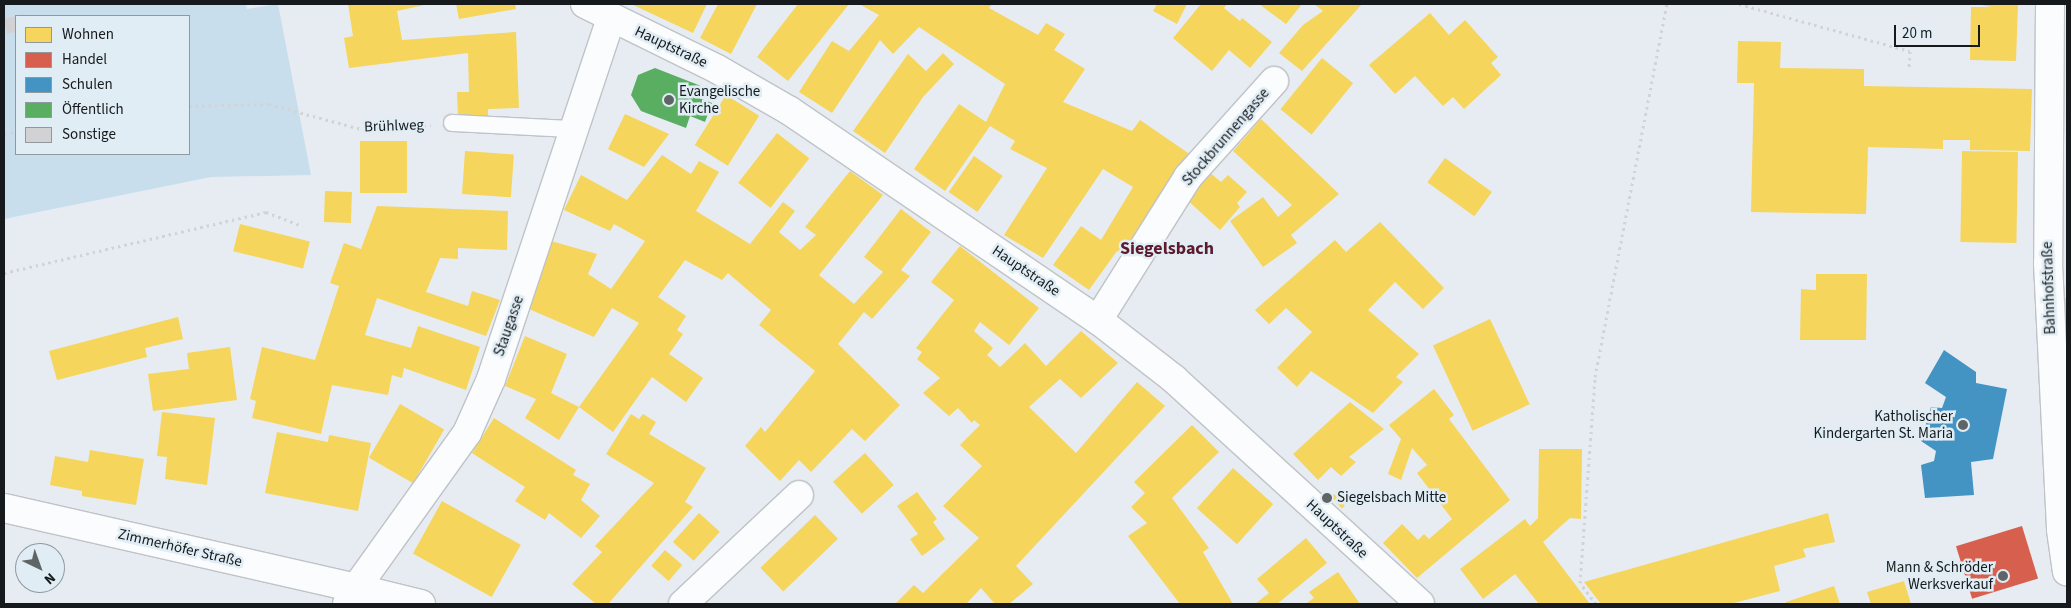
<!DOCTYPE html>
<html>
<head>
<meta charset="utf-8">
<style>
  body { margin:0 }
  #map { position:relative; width:2071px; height:608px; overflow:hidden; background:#e6ecf1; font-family:"Source Sans 3",sans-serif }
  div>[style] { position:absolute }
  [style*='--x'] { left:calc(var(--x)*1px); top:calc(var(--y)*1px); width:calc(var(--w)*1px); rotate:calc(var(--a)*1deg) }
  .green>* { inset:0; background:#c9deed }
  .homes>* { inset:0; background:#f6d55c; transform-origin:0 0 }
  .shops>* { inset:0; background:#d6604d; transform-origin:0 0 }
  .schools>* { inset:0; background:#4393c3 }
  .public>* { inset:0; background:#5aae61 }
  .building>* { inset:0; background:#d2d2d4 }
  .path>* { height:3px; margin-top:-1.5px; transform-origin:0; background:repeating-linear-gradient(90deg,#d2d3d5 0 2.5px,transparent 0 6.5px) }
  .roads { filter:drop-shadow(1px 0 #bfc3c7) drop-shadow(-1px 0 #bfc3c7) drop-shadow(0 1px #bfc3c7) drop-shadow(0 -1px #bfc3c7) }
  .lane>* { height:16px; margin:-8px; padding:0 8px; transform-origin:8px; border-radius:8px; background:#fbfcfd }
  .street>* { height:28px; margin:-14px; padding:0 14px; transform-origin:14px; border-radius:14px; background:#fbfcfd }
  .secondary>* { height:28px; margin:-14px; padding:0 14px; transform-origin:14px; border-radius:14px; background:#fbfcfd }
  .dots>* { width:14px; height:14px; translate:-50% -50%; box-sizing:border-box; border:2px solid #e1edf5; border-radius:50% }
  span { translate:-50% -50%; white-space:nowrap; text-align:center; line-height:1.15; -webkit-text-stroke:5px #e1edf5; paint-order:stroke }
  .street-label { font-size:15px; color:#161a1c }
  .poi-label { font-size:15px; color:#161a1c }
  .left { translate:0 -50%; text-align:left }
  .right { translate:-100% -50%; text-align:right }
  .quarter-label { font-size:18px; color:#5e1a2c; font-weight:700 }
  .frame { position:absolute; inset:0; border:5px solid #161a1c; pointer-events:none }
  .legend { position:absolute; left:15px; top:15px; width:175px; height:140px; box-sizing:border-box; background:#e1edf5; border:1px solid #90999e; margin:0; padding:6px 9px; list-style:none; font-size:15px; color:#161a1c }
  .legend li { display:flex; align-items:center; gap:10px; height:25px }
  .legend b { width:25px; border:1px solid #90999e }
  .north { position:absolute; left:15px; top:543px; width:50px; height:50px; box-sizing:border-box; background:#e1edf5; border:1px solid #90999e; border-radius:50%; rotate:138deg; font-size:14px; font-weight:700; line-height:20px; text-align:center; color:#161a1c }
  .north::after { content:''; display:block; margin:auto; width:18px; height:22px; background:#5f6467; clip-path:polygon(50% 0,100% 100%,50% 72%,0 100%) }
  .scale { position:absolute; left:1894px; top:25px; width:86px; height:22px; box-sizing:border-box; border:2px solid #161a1c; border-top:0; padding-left:6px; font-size:15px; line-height:18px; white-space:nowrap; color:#161a1c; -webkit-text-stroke:4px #e1edf5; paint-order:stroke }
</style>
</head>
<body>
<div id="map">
  <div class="green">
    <div style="clip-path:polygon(evenodd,4px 4px,246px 4px,247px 9px,278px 4px,311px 175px,211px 177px,4px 219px,4px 4px,16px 16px,189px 16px,189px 154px,16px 154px,16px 16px)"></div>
  </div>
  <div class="homes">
    <div style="clip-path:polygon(348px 4px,429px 4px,397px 11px,402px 40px,516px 32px,519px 108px,488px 109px,488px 116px,458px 117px,457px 92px,469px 92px,468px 53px,349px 68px,344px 38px,353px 36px)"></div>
    <div style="clip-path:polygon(456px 4px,515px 4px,516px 9px,459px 19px)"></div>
    <div style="clip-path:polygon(631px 4px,707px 4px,693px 33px)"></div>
    <div style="clip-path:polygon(718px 4px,757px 4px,731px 54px,700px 38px)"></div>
    <div style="clip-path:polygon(849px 4px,788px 81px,757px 57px,798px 4px)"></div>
    <div style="clip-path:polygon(859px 4px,992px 4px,989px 8px,1038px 35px,1046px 23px,1065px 34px,1054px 50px,1085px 69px,1063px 102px,1132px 131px,1140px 120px,1191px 155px,1126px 257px,1117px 251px,1089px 290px,1053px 265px,1081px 226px,1101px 240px,1133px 187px,1103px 169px,1043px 258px,1004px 235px,1047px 168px,1010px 149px,1015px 141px,990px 126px,945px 191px,914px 169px,959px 104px,986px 122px,1005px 84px,919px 27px,893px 54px,880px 40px,832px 113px,799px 92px,832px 41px,849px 51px,879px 15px)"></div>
    <div style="clip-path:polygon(1157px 4px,1187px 4px,1177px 24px,1153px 11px)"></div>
    <div style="clip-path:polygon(1201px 4px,1227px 4px,1224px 8px,1240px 21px,1242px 18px,1272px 42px,1250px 68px,1229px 50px,1212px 71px,1173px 38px)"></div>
    <div style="clip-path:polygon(1259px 4px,1302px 4px,1286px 24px)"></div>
    <div style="clip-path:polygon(1314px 4px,1362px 4px,1302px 71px,1279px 53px,1303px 25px,1323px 11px)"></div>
    <div style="clip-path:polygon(1977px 4px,2018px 4px,2016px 61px,1970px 60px,1971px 7px,1991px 7px)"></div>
    <div style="clip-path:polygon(1430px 13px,1449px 35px,1465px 20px,1498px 57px,1491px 63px,1501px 75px,1464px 109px,1453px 97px,1443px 106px,1415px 76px,1395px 94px,1369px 65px)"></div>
    <div style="clip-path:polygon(1738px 41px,1781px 42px,1780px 68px,1864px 69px,1864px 86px,2032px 89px,2030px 151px,1970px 150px,1970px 140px,1943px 140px,1943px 149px,1868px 147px,1866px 214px,1751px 212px,1754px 83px,1737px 83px)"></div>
    <div style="clip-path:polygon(943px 53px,954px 64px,923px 97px,885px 153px,853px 131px,908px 54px,926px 71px)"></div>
    <div style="left:1322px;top:58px;width:40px;height:66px;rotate:39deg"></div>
    <div style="left:726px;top:95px;width:39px;height:59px;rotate:32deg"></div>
    <div style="clip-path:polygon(625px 114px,669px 134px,644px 167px,608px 149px)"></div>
    <div style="clip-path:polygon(1261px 119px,1339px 194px,1291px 235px,1297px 243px,1263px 267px,1230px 221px,1263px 197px,1278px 217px,1292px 205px,1233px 151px)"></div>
    <div style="left:777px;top:133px;width:41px;height:63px;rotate:38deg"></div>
    <div style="left:360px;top:141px;width:47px;height:52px"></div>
    <div style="left:465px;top:151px;width:49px;height:43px;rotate:4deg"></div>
    <div style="left:1962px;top:151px;width:56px;height:91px;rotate:1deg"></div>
    <div style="clip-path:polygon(662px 155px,691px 174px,699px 161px,719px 172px,696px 211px,750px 244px,783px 202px,795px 211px,779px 232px,800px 250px,816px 235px,805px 227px,850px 171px,883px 195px,819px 275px,854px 304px,883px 272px,864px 257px,901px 209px,931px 232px,901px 270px,910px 276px,872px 319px,864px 312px,838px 344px,900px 405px,865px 441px,852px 429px,811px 472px,799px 460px,780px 481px,745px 446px,761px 427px,765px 432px,815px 371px,759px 325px,771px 310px,728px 273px,722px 280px,685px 260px,658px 297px,686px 316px,677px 330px,683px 334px,669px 354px,703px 378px,686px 402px,652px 377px,613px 432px,579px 407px,639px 323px,612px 308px,594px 337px,529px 309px,551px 241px,597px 254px,588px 274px,611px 289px,645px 241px,614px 224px,610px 231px,564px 210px,581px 175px,627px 200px)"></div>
    <div style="left:974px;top:156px;width:35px;height:44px;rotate:35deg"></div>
    <div style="left:1445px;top:158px;width:58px;height:30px;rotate:36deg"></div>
    <div style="clip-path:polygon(1208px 171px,1221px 182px,1228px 175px,1247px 192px,1237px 203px,1240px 207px,1220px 230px,1185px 198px)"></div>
    <div style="left:325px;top:191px;width:27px;height:31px;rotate:2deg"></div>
    <div style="clip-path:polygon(377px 206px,508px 211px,507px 250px,458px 248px,458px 259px,440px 258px,426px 292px,468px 306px,472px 291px,500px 300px,486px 336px,377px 298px,365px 335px,411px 348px,418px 326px,480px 347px,466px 390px,404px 368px,402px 378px,392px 375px,388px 395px,332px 385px,321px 434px,252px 418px,256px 401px,250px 399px,262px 347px,315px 360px,339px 286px,330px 283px,344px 243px,361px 249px)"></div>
    <div style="clip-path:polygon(1380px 222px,1444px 288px,1423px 309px,1395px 282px,1368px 310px,1419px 354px,1396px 377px,1403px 382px,1373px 413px,1311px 371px,1297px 387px,1277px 368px,1312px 332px,1286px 308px,1269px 324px,1255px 310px,1335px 240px,1346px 252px)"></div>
    <div style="left:240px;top:224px;width:72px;height:28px;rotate:14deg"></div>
    <div style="clip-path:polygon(960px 246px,1039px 308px,1009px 345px,980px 322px,974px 331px,993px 348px,987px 355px,1000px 367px,1025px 343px,1046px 366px,1081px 331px,1118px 363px,1081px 398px,1060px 379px,1029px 407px,1076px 453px,1137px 382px,1165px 406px,1016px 566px,1033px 584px,1009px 604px,995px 604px,981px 588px,966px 604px,895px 604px,914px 585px,923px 593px,979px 538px,943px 506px,982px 466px,960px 445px,980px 425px,974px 420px,972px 423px,958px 408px,949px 416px,923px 393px,940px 378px,917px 359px,922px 352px,916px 348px,954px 300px,931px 282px)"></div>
    <div style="clip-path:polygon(1816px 274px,1867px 274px,1866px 340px,1800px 340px,1801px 289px,1816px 290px)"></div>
    <div style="clip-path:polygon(2063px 298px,2067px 298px,2067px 338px,2066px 338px)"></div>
    <div style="clip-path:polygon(178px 317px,183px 339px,145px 348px,147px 357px,57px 380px,49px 351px)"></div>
    <div style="left:1490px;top:319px;width:94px;height:63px;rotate:65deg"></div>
    <div style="clip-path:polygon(525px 336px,567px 354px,551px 393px,579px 407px,559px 440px,525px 418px,536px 399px,505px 386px)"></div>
    <div style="clip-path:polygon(230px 347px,237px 400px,153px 411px,148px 374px,189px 369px,187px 353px)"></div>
    <div style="clip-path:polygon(1434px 389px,1454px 415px,1449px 419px,1510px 500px,1417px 578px,1383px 543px,1402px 524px,1418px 540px,1424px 534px,1429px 539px,1452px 519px,1417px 473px,1427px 465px,1412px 448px,1401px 480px,1388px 474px,1401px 439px,1389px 425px)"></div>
    <div style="clip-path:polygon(1350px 402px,1384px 429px,1349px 457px,1356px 462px,1341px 476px,1331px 467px,1318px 480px,1293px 454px)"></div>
    <div style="left:400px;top:404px;width:51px;height:62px;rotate:30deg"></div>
    <div style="clip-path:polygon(162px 412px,215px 418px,207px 485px,165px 479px,167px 457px,157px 456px)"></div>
    <div style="clip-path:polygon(631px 414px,639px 419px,643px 414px,656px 422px,649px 434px,706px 468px,685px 502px,693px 507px,608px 604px,596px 604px,572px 584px,602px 552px,595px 546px,654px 483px,606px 454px)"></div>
    <div style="clip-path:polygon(494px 418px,576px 470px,573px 475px,590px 484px,581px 500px,600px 516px,581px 538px,549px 513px,545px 520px,515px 501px,525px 487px,472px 453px)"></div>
    <div style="clip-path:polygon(1192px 425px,1219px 452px,1172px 498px,1209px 548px,1203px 552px,1233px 604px,1180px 604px,1128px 536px,1147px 523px,1131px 507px,1145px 493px,1134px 482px)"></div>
    <div style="clip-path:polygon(277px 432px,328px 442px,329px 435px,371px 443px,358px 511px,265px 493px)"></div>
    <div style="clip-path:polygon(1539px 449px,1582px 449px,1581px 519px,1570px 518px,1543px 542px,1590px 604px,1539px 604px,1515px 574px,1483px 599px,1460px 569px,1525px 519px,1530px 526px,1538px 518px)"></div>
    <div style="clip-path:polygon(90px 450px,144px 459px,136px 505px,82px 496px,82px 491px,50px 485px,55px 456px,88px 462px)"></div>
    <div style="left:865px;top:453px;width:43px;height:43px;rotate:48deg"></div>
    <div style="left:1233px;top:468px;width:54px;height:54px;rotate:42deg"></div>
    <div style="clip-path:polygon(917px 492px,937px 519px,933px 522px,945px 539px,922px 556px,910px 539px,918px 534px,897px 506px)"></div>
    <div style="left:1334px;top:494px;width:16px;height:4px;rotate:47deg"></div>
    <div style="left:442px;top:501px;width:90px;height:60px;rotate:29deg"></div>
    <div style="left:699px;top:513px;width:28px;height:39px;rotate:42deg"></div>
    <div style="clip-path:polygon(1828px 513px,1835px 542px,1803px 549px,1806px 557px,1774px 566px,1780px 591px,1730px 604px,1601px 604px,1584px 582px)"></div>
    <div style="left:815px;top:515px;width:33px;height:76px;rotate:46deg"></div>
    <div style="clip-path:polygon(1306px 538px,1327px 563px,1277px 604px,1255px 604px,1269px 593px,1257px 579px)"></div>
    <div style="left:665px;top:550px;width:23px;height:21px;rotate:41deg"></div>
    <div style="clip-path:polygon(1338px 572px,1360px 604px,1305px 604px,1314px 598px,1309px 592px)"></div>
    <div style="clip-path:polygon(1904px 581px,1911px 604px,1871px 604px,1867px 592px)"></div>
    <div style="clip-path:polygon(1834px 586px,1840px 604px,1786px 604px,1786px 602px)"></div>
  </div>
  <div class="shops">
    <div style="left:2022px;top:526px;width:55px;height:69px;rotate:73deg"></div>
  </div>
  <div class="schools">
    <div style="clip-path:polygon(1944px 350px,1976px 372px,1976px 383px,2007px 389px,1993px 459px,1971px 462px,1974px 495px,1925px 498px,1921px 465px,1934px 461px,1936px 451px,1921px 441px,1931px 407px,1942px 408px,1946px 397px,1925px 383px)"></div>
  </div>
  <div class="public">
    <div style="clip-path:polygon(655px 68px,701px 86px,697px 97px,712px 103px,705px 122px,690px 116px,686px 128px,641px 111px,631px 95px,638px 75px)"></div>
  </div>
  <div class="building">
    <div style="clip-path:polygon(24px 14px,25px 16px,16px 16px,16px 32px,7px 34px,4px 19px)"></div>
  </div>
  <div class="path">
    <div style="--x:1739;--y:4;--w:177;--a:15.4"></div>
    <div style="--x:1910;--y:51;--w:19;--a:93"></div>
    <div style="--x:189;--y:106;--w:80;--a:-1.4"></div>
    <div style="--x:269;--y:104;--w:99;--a:15.2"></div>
    <div style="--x:365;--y:130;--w:66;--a:-4.3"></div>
    <div style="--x:4;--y:134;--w:12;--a:-14"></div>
    <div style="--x:4;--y:273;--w:269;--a:-13.1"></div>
    <div style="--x:266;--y:212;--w:39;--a:21"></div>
    <div style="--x:1596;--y:604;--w:26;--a:-127"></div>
    <div style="--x:1580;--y:583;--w:207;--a:-85.8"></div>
    <div style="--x:1595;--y:377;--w:380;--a:-79.1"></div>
  </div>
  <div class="roads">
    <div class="lane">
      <div style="--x:452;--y:123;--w:120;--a:2.9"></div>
    </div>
    <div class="street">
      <div style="--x:2050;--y:4;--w:259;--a:90.4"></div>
      <div style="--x:2048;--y:263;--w:267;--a:87.2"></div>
      <div style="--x:2061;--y:530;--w:42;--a:81.9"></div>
      <div style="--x:1098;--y:320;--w:169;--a:-57.8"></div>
      <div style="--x:1188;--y:177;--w:129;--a:-48.1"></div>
      <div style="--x:347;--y:604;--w:18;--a:-61"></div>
      <div style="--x:356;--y:588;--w:67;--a:13.8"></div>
      <div style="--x:683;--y:604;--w:159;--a:-43.2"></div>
    </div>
    <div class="secondary">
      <div style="--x:585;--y:4;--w:147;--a:26.2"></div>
      <div style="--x:717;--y:69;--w:84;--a:29.9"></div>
      <div style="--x:790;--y:111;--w:372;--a:34.2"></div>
      <div style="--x:1098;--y:320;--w:96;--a:37.8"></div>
      <div style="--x:1174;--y:379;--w:333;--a:42.4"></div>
      <div style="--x:4;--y:508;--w:361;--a:12.8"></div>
      <div style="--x:356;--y:588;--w:191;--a:-54.4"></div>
      <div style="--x:467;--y:433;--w:59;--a:-66"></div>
      <div style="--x:491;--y:379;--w:379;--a:-71.6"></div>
    </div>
  </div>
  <div class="dots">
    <div style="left:669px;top:100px;background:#5f6467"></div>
    <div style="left:1963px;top:425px;background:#5f6467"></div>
    <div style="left:1327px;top:498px;background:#5f6467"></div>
    <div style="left:2003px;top:576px;background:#5f6467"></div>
  </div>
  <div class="street-label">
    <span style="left:671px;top:47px;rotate:25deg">Hauptstraße</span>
    <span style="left:394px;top:126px;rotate:-2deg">Brühlweg</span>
    <span style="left:1226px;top:137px;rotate:-49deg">Stockbrunnengasse</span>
    <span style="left:1026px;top:271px;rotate:34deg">Hauptstraße</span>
    <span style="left:2049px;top:288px;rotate:-92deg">Bahnhofstraße</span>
    <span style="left:509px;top:326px;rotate:-71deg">Staugasse</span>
    <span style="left:1337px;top:529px;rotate:43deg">Hauptstraße</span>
    <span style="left:180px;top:548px;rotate:13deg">Zimmerhöfer Straße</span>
  </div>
  <div class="poi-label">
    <span class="left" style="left:679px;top:100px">Evangelische<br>Kirche</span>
    <span class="right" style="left:1953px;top:425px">Katholischer<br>Kindergarten St. Maria</span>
    <span class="left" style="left:1337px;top:498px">Siegelsbach Mitte</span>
    <span class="right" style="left:1993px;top:576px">Mann &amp; Schröder<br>Werksverkauf</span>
  </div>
  <div class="quarter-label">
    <span style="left:1167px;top:249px">Siegelsbach</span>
  </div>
  <div class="frame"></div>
  <ul class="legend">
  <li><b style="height:14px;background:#f6d55c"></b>Wohnen</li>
  <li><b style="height:14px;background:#d6604d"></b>Handel</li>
  <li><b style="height:14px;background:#4393c3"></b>Schulen</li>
  <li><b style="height:14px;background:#5aae61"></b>Öffentlich</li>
  <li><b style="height:14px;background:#d2d2d4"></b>Sonstige</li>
  </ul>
  <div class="north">N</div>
  <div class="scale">20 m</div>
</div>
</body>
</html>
